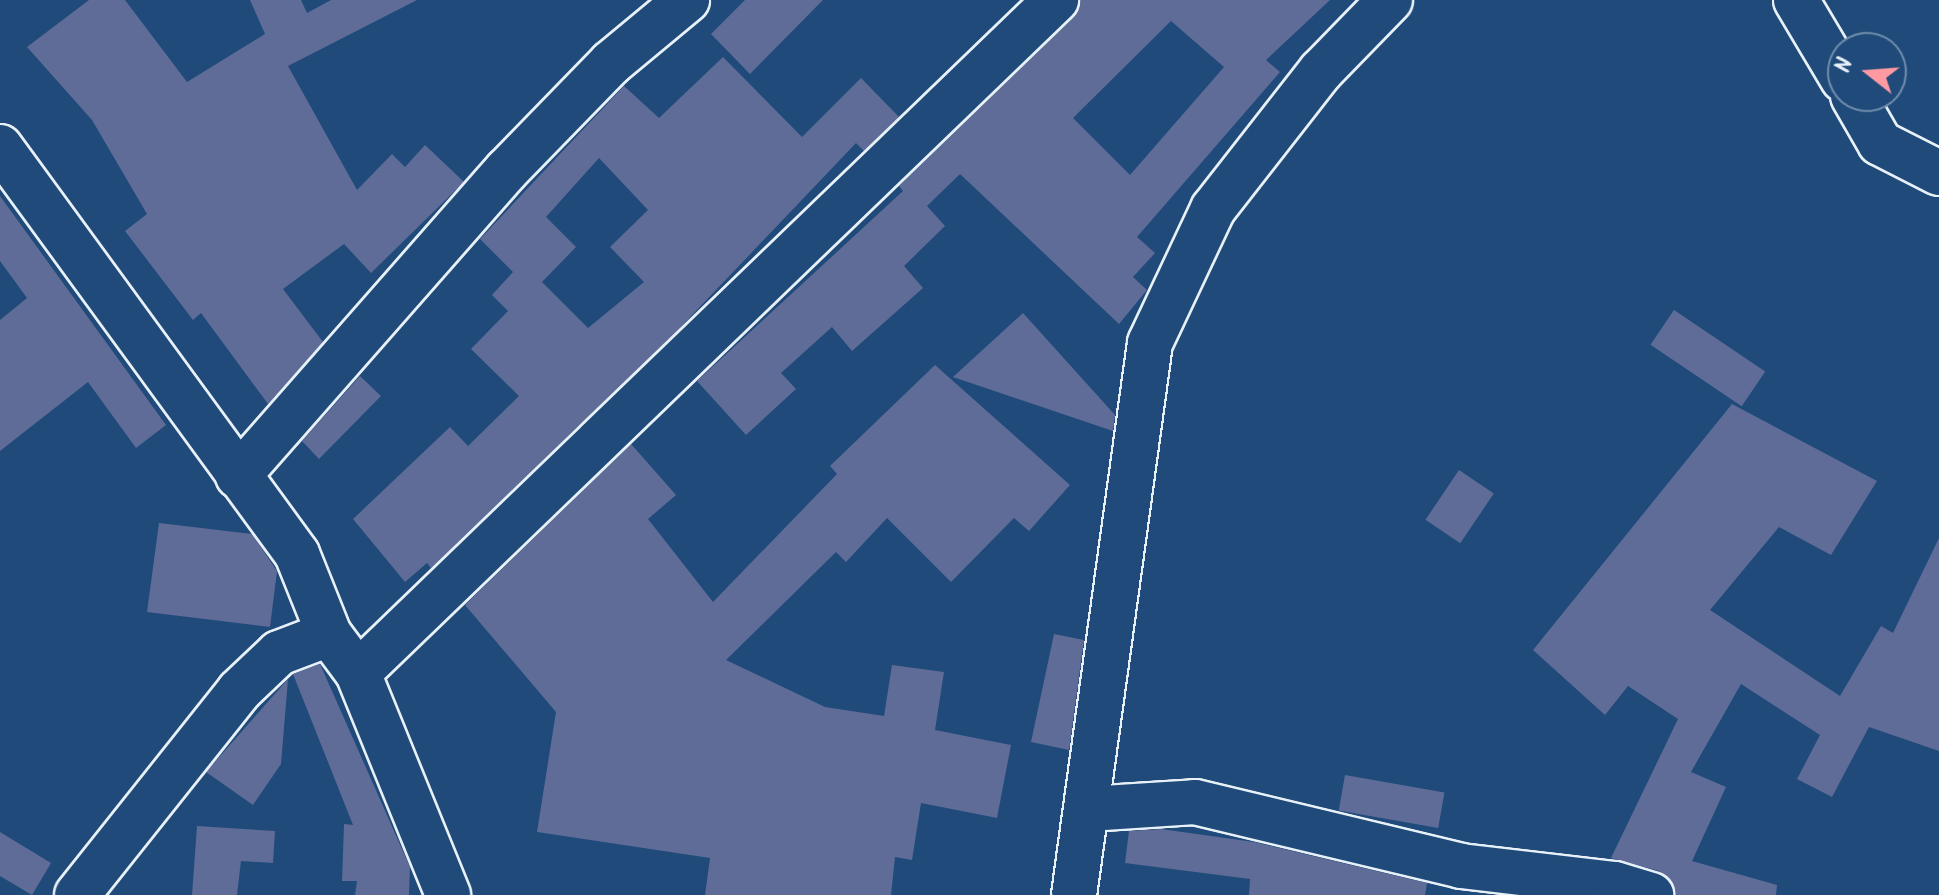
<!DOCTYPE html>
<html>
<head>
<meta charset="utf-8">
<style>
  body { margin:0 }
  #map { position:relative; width:1939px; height:895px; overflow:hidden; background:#1f4a7a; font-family:Kalam,sans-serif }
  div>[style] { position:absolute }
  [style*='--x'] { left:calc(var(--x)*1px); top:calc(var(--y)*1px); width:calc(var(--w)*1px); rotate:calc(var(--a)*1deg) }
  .building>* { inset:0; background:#5f6c98; transform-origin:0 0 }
  .roads { filter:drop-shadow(2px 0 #e8f1f8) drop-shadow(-2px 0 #e8f1f8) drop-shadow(0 2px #e8f1f8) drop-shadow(0 -2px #e8f1f8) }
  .street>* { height:44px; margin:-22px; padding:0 22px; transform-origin:22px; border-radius:22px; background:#1f4a7a }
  span { translate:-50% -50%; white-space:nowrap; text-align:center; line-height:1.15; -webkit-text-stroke:6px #1f4a7a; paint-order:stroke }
  .north { position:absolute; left:1827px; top:32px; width:80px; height:80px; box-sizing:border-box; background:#1f4a7a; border:2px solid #6f8dac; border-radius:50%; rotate:287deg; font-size:22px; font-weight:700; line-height:32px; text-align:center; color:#e8f1f8 }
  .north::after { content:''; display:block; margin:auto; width:28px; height:36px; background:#ff9aa2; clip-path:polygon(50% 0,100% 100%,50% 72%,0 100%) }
</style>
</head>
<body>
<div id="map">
  <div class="building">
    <div style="clip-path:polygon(89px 0,125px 0,187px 82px,265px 34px,250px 0,301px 0,307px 13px,331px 0,417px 0,288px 66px,357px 190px,392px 154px,405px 167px,425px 145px,464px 182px,371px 273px,344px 244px,283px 289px,323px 342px,268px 404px,201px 313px,193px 320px,125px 231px,147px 214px,92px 120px,27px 47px)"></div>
    <div style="clip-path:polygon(745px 0,823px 0,750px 74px,711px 34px)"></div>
    <div style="clip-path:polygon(evenodd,1081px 0,1330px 0,1266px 60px,1280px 72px,1137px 237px,1155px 253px,1133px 277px,1147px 290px,1119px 324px,960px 174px,927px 206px,945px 226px,904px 266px,923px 288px,852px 351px,832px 327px,781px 373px,796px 389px,746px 435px,697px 381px,903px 191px,899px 186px,1073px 18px,1081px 0,1171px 21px,1224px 67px,1130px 175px,1073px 118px,1171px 21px)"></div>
    <div style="clip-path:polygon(evenodd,723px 57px,802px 137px,861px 78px,899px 117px,864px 151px,856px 143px,675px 333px,431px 568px,427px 563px,405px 582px,353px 519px,450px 427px,468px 446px,519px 396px,471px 349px,508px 311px,492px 295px,513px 272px,480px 239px,624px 86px,659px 118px,723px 57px,599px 158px,648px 210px,610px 247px,644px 282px,588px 328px,542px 282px,576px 247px,546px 217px,599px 158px)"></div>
    <div style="clip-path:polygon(0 196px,166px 425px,136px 448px,88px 382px,0 451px,0 320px,27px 298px,0 261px)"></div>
    <div style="left:1674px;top:310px;width:110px;height:42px;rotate:34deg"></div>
    <div style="clip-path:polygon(1023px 313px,1115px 415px,1113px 431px,953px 377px)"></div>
    <div style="clip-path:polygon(935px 365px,1070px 485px,1029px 531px,1014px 518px,951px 582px,887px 518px,846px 562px,836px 552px,726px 660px,825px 707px,884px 716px,892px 665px,944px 672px,935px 730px,1011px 745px,997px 818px,921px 803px,912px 860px,895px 857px,891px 895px,705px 895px,710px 858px,537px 832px,556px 712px,465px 605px,631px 444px,676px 495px,648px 519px,713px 602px,837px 474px,830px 466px)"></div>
    <div style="clip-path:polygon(360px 376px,381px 396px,319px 459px,302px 441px)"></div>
    <div style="clip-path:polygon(1732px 404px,1877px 481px,1831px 555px,1779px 527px,1710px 610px,1840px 696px,1881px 626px,1893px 633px,1939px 538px,1939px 751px,1869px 727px,1832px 797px,1797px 779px,1820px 735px,1741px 684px,1691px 772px,1726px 787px,1692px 861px,1777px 885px,1776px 895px,1675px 895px,1659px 871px,1611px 858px,1678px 719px,1628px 686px,1605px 715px,1533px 650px)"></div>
    <div style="left:1459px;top:470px;width:42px;height:60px;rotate:34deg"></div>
    <div style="clip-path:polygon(159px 523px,252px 534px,277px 571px,270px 627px,147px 612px)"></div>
    <div style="clip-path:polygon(1054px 634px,1084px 640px,1069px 750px,1031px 742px)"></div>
    <div style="clip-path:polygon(320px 664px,410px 867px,409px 895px,355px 895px,357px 881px,342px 881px,344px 824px,353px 825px,293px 674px)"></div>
    <div style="clip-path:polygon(288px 679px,281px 764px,253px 805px,206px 772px)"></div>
    <div style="left:1345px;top:775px;width:101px;height:36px;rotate:10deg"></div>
    <div style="clip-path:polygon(197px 826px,275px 831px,273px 863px,241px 861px,237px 895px,192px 895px)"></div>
    <div style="clip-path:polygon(1161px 829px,1254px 842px,1427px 883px,1425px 895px,1249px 895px,1250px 879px,1125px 863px,1129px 831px)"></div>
    <div style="clip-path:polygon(0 832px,51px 863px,32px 895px,0 876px)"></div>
  </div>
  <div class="roads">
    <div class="street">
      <div style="--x:1796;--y:0;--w:92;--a:59.3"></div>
      <div style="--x:1853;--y:96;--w:54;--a:60.1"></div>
      <div style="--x:1880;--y:143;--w:66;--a:27"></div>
      <div style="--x:0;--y:147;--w:504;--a:53.88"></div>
      <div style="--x:297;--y:554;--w:86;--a:68.2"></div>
      <div style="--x:329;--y:634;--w:49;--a:53.4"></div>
      <div style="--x:358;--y:673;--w:240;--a:67.9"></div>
      <div style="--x:238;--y:476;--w:407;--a:-48.7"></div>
      <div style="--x:507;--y:170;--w:149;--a:-45.8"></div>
      <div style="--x:611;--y:63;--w:99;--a:-39.7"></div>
      <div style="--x:358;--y:673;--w:970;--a:-43.96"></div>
      <div style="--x:1088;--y:809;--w:107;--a:-3.7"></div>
      <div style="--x:1195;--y:802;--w:274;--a:13.5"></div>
      <div style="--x:1461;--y:866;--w:155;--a:6.7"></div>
      <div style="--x:1615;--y:884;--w:38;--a:17"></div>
      <div style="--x:77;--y:895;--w:260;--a:-51.5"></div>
      <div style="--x:239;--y:691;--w:55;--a:-43.5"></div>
      <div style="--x:279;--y:653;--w:53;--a:-20.8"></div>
      <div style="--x:1074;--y:895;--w:557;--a:-82.16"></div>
      <div style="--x:1150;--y:343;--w:148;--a:-64.8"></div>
      <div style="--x:1213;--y:209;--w:175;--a:-52"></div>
      <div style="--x:1321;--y:71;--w:99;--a:-45.8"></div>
    </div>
  </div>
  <div class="north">N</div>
</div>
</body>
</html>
